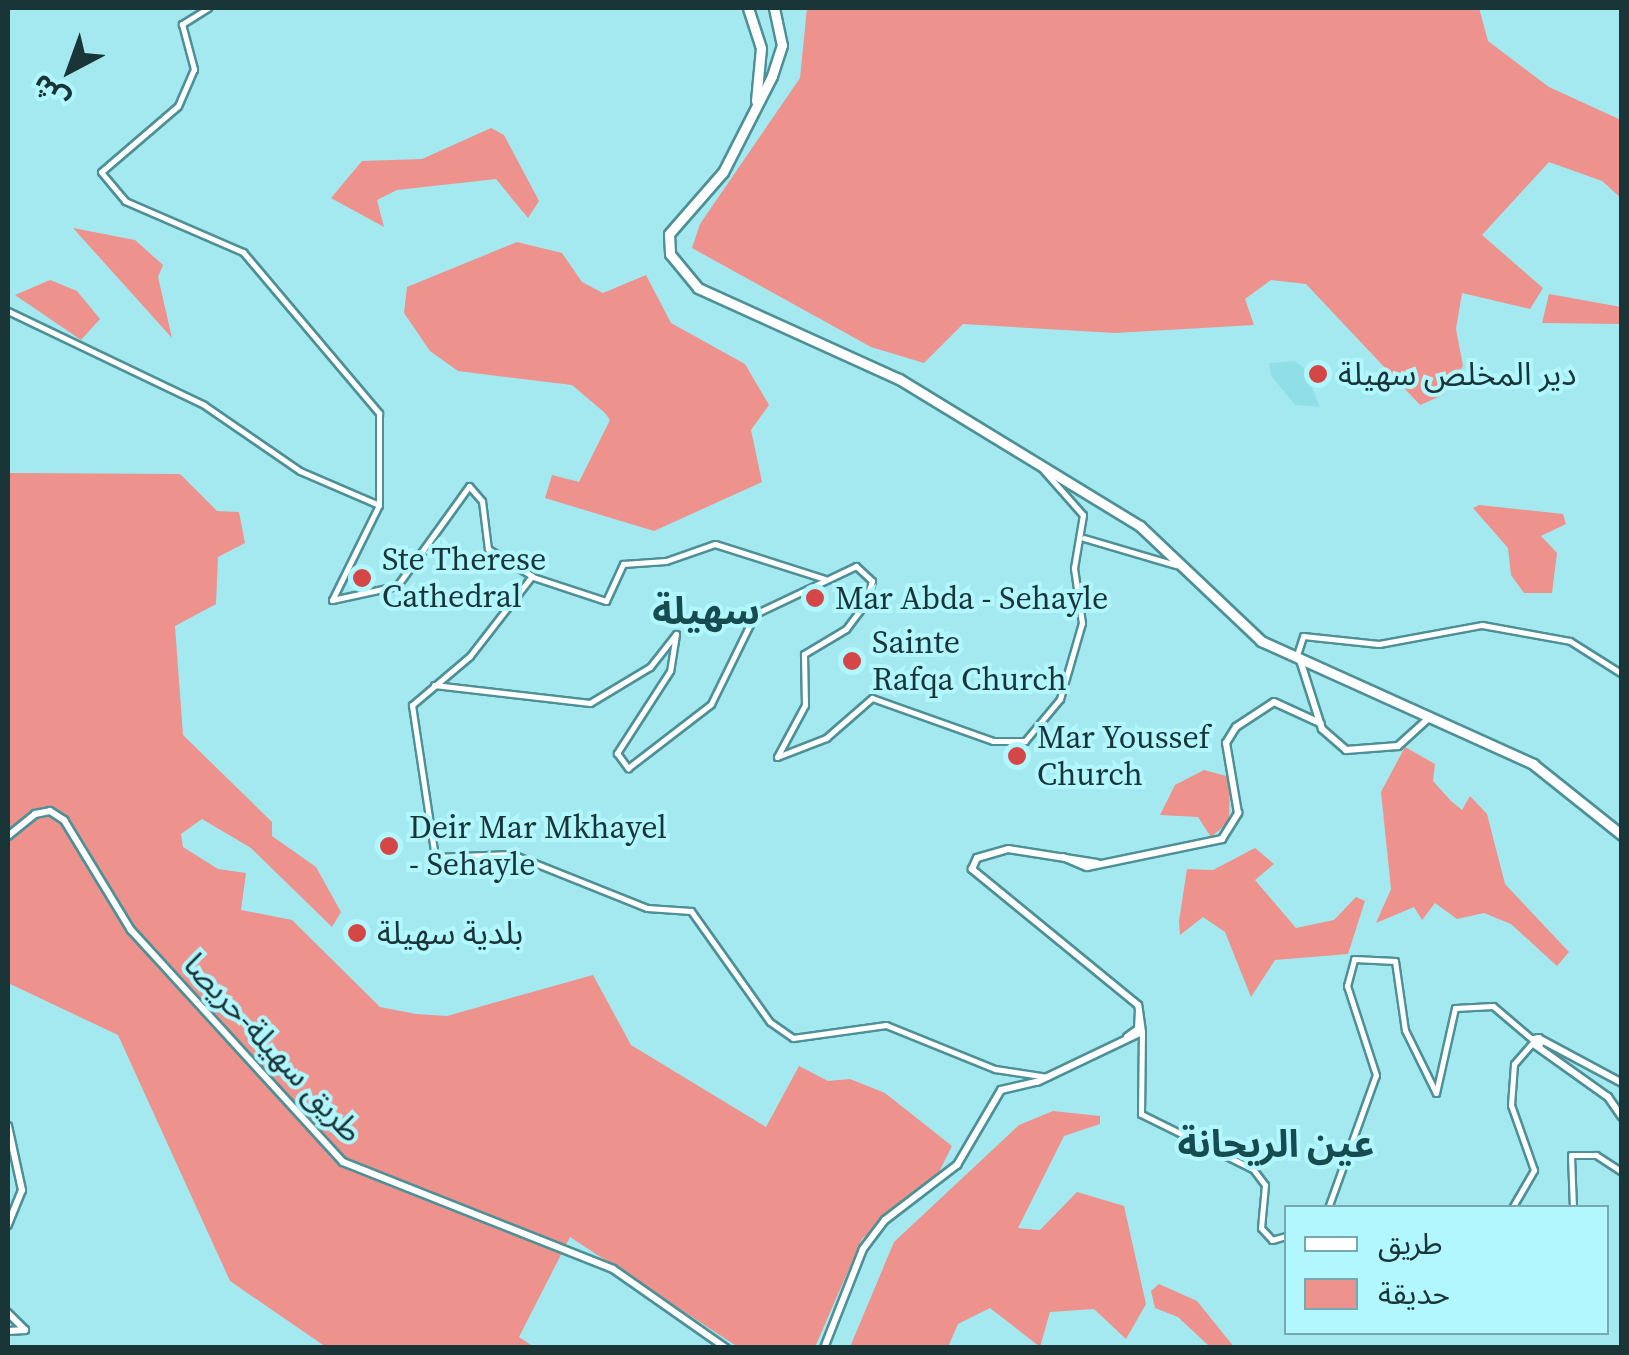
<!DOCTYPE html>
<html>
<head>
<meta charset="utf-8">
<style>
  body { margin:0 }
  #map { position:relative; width:1629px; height:1355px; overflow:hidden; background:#a5e9f0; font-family:"Source Serif 4","Noto Sans Arabic",serif }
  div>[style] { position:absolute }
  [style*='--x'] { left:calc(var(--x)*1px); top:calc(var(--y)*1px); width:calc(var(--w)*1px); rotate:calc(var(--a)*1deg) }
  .built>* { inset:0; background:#90dfe8 }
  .green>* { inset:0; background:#ed928c }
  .roads { filter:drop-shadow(2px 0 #4d9096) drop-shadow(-2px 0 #4d9096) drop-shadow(0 2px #4d9096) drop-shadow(0 -2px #4d9096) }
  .tertiary>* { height:5px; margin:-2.5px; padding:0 2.5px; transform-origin:2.5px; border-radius:2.5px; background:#fff }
  .secondary>* { height:6px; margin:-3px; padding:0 3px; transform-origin:3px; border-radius:3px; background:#fff }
  .trunk>* { height:9px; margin:-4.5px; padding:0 4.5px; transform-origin:4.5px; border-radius:4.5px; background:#fff }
  .dots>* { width:28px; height:28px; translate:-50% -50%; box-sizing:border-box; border:5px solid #b2f7fe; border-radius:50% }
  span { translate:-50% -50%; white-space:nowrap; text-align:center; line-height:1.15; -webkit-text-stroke:8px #b2f7fe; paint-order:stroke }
  .poi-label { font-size:32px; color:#193538 }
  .left { translate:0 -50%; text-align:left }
  .street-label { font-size:32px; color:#193538 }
  .quarter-label { font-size:38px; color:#164b50; font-weight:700 }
  .frame { position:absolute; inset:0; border:10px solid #193538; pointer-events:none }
  .legend { position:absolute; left:1284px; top:1205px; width:325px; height:130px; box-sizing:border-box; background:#b2f7fe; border:2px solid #75a9af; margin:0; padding:12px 18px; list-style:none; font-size:30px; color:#193538 }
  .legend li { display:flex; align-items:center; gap:20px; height:50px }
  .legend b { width:50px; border:2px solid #75a9af }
  .north { position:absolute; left:20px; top:20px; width:100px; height:100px; -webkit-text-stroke:8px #b2f7fe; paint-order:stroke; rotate:221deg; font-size:28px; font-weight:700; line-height:40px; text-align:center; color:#193538 }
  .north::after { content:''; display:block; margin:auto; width:35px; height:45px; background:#193538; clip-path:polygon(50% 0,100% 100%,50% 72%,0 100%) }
</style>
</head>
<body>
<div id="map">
  <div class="built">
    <div style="clip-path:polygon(1295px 361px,1304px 368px,1320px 407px,1295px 405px,1271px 376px,1269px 363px)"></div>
  </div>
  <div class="green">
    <div style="clip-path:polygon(807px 8px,1479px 8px,1488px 41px,1549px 87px,1621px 120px,1621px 198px,1602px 181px,1549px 162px,1482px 235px,1543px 288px,1530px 309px,1462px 293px,1456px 329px,1463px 366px,1443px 395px,1420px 405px,1306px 284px,1271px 280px,1245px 299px,1254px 325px,1115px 333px,963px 324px,924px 363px,871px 347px,692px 248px,700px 224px,800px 78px)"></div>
    <div style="clip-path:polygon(491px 128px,504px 135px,539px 201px,528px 218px,496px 179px,397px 190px,377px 200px,384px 227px,331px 198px,362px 161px,422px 159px)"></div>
    <div style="clip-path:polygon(73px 228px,135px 240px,163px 265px,158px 277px,172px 338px)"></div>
    <div style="clip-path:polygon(517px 242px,562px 253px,582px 282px,603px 293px,646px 275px,671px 323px,745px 364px,769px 405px,751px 430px,762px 482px,654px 531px,545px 498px,552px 475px,579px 482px,610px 420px,605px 413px,572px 385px,458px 371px,430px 351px,404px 313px,407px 287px)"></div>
    <div style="clip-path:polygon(50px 280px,77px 291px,100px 319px,81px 340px,15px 295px)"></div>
    <div style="clip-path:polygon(1549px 294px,1621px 307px,1621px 324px,1542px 323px)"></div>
    <div style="clip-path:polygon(8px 473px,180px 474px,217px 511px,239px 512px,245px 543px,218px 557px,216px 604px,175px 626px,183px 735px,272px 822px,272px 836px,316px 867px,341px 912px,332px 927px,251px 848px,202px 819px,181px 834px,183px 847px,218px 869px,246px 873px,241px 910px,292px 920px,380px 1007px,416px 1014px,447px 1016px,593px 975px,631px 1045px,766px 1127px,799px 1066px,828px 1081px,850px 1079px,885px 1093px,952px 1146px,937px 1176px,862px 1239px,815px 1347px,738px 1347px,570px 1237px,519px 1337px,534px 1347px,326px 1347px,230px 1281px,118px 1035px,8px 983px)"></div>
    <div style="clip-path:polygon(1479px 505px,1563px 514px,1566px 524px,1541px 536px,1557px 553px,1552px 593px,1524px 593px,1511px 575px,1508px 548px,1473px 508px)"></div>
    <div style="clip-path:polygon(1405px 747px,1435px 764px,1433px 781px,1451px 801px,1462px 810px,1470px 796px,1487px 814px,1505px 884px,1569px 952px,1557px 966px,1511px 924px,1484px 913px,1457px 919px,1435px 903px,1422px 920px,1414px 907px,1376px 923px,1391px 889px,1381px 792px)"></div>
    <div style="clip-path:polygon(1204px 770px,1230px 777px,1229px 822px,1211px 837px,1198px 817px,1160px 815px,1175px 785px)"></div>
    <div style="clip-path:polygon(1255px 848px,1274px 864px,1255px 880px,1296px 928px,1334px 920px,1356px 897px,1365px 901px,1348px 954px,1275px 960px,1251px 997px,1225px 932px,1203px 917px,1180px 935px,1179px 921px,1187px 869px,1213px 870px)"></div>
    <div style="clip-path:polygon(1053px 1111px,1100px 1116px,1100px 1124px,1064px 1136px,1018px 1228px,1040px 1230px,1077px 1192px,1124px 1206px,1146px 1304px,1126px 1339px,1094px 1309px,1050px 1312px,1040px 1347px,990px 1308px,958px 1324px,948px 1347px,850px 1347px,894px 1242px,1019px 1125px)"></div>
    <div style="clip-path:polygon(1159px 1284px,1197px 1301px,1234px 1347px,1210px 1347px,1178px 1317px,1155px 1308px,1151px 1291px)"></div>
  </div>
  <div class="roads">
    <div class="tertiary">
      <div style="--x:208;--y:8;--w:31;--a:148"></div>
      <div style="--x:182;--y:24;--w:47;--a:75.1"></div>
      <div style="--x:194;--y:69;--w:40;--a:113.4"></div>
      <div style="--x:178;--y:106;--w:101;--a:139.4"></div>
      <div style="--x:101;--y:172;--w:38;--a:50"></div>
      <div style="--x:125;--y:201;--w:129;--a:23.4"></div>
      <div style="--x:243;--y:252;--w:211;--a:49.8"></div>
      <div style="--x:379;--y:413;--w:92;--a:90"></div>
      <div style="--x:379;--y:505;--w:106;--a:116.3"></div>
      <div style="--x:332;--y:600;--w:66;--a:-12.2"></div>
      <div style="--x:397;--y:586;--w:123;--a:-54.2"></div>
      <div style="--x:469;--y:486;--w:20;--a:49"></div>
      <div style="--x:482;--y:501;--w:48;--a:82.9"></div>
      <div style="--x:488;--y:549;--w:52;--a:31.5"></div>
      <div style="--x:532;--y:576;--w:101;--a:127.8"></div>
      <div style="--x:470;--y:656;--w:76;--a:139.8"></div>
      <div style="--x:412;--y:705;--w:154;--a:81.4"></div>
      <div style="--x:435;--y:857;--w:77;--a:-2.2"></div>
      <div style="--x:512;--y:854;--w:145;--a:21.8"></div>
      <div style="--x:647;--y:908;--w:44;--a:3.9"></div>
      <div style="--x:691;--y:911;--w:136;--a:54.6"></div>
      <div style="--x:770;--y:1022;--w:28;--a:35"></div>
      <div style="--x:793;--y:1038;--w:94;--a:-8"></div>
      <div style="--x:886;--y:1025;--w:118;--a:22"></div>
      <div style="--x:995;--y:1069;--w:53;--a:8.7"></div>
      <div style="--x:8;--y:311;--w:217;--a:25.6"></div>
      <div style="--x:204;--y:405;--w:116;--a:34.5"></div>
      <div style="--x:300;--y:471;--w:86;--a:23.3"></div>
      <div style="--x:1084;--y:538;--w:96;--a:16.4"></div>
      <div style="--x:533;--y:577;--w:77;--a:18.2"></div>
      <div style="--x:606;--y:601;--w:41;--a:-65.3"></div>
      <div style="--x:623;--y:564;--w:43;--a:-4"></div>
      <div style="--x:666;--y:561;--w:52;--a:-19.1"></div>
      <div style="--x:715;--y:544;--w:115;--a:17.7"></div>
      <div style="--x:1296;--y:658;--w:23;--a:-72"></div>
      <div style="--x:1303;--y:636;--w:76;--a:6"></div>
      <div style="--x:1379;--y:644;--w:105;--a:-10.5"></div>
      <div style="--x:1482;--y:625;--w:89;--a:10.3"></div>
      <div style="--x:1570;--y:641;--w:62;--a:32.4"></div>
      <div style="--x:434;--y:685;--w:157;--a:6.6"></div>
      <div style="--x:590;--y:703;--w:70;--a:-31"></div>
      <div style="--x:650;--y:667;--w:42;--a:-51.8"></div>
      <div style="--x:676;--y:634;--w:37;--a:99"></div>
      <div style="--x:670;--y:671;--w:98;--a:122.9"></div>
      <div style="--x:617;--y:753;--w:19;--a:54"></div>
      <div style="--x:628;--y:768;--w:105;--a:-37.6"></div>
      <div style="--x:711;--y:704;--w:100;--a:-63.9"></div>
      <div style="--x:755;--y:614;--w:112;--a:-25.4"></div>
      <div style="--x:856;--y:566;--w:22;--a:43"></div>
      <div style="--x:872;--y:581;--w:25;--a:108"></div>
      <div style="--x:864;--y:605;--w:30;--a:127"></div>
      <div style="--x:846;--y:629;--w:49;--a:149.2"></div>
      <div style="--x:804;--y:654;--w:51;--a:88.9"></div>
      <div style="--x:805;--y:705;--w:59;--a:118.3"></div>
      <div style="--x:777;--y:757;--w:53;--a:-21.2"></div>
      <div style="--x:826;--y:738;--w:61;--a:-41"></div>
      <div style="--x:872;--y:698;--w:128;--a:19.6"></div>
      <div style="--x:993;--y:741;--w:32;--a:0"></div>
      <div style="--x:1025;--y:741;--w:55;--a:-50.2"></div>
      <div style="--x:1060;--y:699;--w:79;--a:-73.9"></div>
      <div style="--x:1082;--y:623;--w:56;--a:-98.3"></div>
      <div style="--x:1074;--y:568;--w:54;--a:-80.4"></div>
      <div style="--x:1083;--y:515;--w:68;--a:-131.4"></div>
      <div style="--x:1142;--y:1032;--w:82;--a:90.7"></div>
      <div style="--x:1141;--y:1114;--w:125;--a:26.2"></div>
      <div style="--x:1253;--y:1169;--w:20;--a:53"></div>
      <div style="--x:1265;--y:1185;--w:43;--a:95.3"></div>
      <div style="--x:1261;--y:1228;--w:16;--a:47"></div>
      <div style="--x:1272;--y:1240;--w:15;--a:-16"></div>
      <div style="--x:1436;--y:1093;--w:87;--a:-77.4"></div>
      <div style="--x:1455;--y:1008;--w:38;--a:-3"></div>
      <div style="--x:1493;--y:1006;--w:52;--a:40.4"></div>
      <div style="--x:1328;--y:1208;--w:141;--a:-70.2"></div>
      <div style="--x:1376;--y:1075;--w:94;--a:-108"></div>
      <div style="--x:1347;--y:986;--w:28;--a:-75"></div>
      <div style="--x:1354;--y:959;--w:41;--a:2.8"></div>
      <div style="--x:1395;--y:961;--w:70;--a:81.8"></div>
      <div style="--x:1405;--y:1030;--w:70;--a:63.8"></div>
      <div style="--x:1512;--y:1208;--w:44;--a:-59.9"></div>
      <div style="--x:1534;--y:1170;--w:69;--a:-109.5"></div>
      <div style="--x:1511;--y:1105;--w:41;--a:-85.8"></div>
      <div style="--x:1514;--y:1064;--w:29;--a:-49"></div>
      <div style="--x:1573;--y:1208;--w:53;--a:-92.2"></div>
      <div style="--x:1571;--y:1155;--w:25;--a:0"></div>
      <div style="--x:1596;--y:1155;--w:31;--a:33"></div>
    </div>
    <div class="secondary">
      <div style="--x:1300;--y:660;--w:72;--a:72.3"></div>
      <div style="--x:1322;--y:729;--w:32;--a:41"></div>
      <div style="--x:1346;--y:750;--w:52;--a:-4.4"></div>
      <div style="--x:1398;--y:746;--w:43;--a:-42.2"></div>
      <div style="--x:8;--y:836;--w:35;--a:-39"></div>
      <div style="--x:35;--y:814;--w:15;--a:-11"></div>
      <div style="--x:50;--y:811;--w:17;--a:33"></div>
      <div style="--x:64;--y:820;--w:129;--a:58.7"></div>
      <div style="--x:131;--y:930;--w:314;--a:47.6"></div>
      <div style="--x:343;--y:1162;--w:290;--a:21.6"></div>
      <div style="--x:613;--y:1269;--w:138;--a:35"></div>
      <div style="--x:1063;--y:857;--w:26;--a:23"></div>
      <div style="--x:1087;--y:867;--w:138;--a:-11.7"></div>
      <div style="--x:1222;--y:839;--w:31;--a:-58"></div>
      <div style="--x:1238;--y:813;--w:71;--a:-99.7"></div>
      <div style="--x:1226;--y:743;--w:19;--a:-58"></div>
      <div style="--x:1236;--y:727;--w:45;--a:-33.3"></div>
      <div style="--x:1274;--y:702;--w:51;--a:24.5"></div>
      <div style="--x:1127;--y:1037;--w:14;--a:-36"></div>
      <div style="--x:1138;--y:1029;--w:18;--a:-87"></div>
      <div style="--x:1539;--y:1038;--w:6;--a:81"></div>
      <div style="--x:1540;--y:1044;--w:6;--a:180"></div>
      <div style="--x:1534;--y:1044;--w:5;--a:-90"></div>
      <div style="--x:1534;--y:1039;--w:5;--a:-11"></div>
      <div style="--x:1540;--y:1039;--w:93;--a:28.2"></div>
      <div style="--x:1535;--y:1045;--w:90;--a:35.5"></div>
      <div style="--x:1608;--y:1097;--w:24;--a:55"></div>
      <div style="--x:8;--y:1126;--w:66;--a:77.7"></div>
      <div style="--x:22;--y:1190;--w:38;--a:112"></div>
      <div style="--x:8;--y:1313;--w:24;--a:45"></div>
      <div style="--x:25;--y:1330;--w:17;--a:177"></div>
      <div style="--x:824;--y:1348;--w:106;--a:-68.5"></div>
      <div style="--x:863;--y:1249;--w:36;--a:-53"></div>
      <div style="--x:885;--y:1220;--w:91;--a:-37.4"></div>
      <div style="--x:957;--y:1165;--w:87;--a:-59.6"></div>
      <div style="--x:1001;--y:1090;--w:37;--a:-13"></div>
      <div style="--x:1037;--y:1082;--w:116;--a:-25.5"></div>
      <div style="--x:1142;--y:1032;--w:27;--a:-98"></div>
      <div style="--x:1138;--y:1005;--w:215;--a:-140.7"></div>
      <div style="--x:972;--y:869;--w:12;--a:-66"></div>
      <div style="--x:977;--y:858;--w:32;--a:-16"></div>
      <div style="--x:1008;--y:849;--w:90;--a:8.9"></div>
    </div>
    <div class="trunk">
      <div style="--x:748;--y:8;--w:42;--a:72"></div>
      <div style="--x:761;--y:48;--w:53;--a:95.4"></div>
      <div style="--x:774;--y:8;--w:38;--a:78"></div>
      <div style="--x:782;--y:45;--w:33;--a:108"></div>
      <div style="--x:772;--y:76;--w:108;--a:117"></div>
      <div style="--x:723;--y:172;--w:82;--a:131.1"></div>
      <div style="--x:669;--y:234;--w:20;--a:87"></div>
      <div style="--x:670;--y:254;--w:44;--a:50.5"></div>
      <div style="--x:698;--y:288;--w:221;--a:24.4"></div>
      <div style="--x:899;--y:379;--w:282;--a:31.4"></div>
      <div style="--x:1140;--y:526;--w:167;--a:43.5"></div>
      <div style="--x:1261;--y:641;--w:299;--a:24.3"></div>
      <div style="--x:1533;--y:764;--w:114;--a:38.6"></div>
    </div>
  </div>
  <div class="dots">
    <div style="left:1318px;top:374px;background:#d54647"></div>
    <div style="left:362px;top:578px;background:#d54647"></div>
    <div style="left:815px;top:598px;background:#d54647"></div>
    <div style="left:852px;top:661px;background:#d54647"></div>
    <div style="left:1017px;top:756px;background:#d54647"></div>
    <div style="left:389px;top:846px;background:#d54647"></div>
    <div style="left:357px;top:933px;background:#d54647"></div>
  </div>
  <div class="poi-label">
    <span class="left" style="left:1338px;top:374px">دير المخلص سهيلة</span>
    <span class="left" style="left:382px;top:578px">Ste Therese<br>Cathedral</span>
    <span class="left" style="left:835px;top:598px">Mar Abda - Sehayle</span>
    <span class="left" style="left:872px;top:661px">Sainte<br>Rafqa Church</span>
    <span class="left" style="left:1037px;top:756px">Mar Youssef<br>Church</span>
    <span class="left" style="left:409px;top:846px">Deir Mar Mkhayel<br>- Sehayle</span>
    <span class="left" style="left:377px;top:933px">بلدية سهيلة</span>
  </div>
  <div class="street-label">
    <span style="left:273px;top:1048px;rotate:47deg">طريق سهيلة-حريصا</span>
  </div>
  <div class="quarter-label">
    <span style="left:706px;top:612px">سهيلة</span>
    <span style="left:1276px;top:1145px">عين الريحانة</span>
  </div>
  <div class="frame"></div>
  <ul class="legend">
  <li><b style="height:12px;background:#fff"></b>طريق</li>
  <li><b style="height:28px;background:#ed928c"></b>حديقة</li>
  </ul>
  <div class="north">ش</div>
</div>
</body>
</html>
